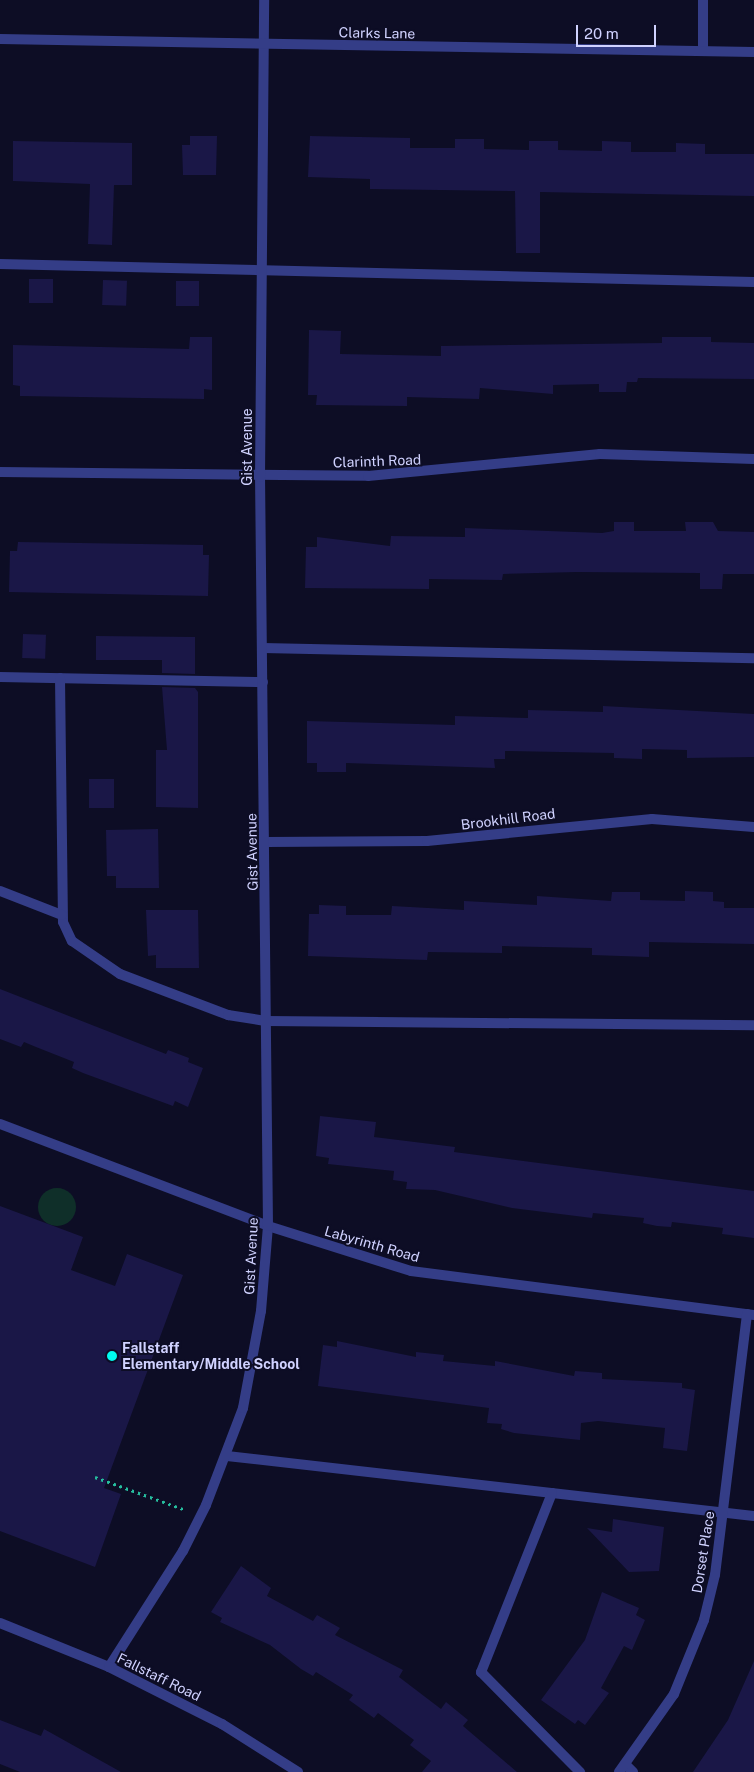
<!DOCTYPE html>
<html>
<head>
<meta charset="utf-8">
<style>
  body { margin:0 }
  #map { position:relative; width:754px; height:1772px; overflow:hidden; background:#0d0d25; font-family:"Public Sans",sans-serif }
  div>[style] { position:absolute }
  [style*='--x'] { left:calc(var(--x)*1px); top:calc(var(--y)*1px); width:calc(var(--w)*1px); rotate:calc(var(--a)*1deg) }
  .green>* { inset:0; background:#0f2f29 }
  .round { border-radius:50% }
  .building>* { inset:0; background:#1a1747; transform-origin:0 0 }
  .path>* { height:3px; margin-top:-1.5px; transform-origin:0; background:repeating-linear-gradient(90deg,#26bd9e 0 2.5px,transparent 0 6.5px) }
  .service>* { height:10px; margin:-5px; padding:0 5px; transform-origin:5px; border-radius:5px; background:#343d87 }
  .minor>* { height:10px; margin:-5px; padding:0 5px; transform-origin:5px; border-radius:5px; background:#343d87 }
  .tertiary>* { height:10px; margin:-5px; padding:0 5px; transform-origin:5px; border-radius:5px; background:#343d87 }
  .dots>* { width:14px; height:14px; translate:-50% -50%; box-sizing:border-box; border:2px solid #0d0d25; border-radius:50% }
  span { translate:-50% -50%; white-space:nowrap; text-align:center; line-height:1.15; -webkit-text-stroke:4px #0d0d25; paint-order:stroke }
  .street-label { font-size:14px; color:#d0d2ff }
  .poi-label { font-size:14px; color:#d0d2ff; font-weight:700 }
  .left { translate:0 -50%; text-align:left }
  .scale { position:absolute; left:576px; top:25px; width:80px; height:22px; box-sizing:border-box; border:2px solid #d0d2ff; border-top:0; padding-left:6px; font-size:15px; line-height:18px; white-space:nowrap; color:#d0d2ff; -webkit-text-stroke:4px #0d0d25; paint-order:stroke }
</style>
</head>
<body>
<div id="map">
  <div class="green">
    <div class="round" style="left:38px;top:1188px;width:38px;height:38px"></div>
  </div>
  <div class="building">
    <div style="clip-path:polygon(190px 136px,217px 136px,216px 175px,183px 175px,182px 145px,190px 145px)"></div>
    <div style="clip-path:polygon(310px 136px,410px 138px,410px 148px,455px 148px,455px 139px,484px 139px,484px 149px,529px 150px,529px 141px,558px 141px,558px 150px,602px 151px,602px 141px,631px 142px,631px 152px,676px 152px,676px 143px,705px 144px,705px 154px,754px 154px,754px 196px,540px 192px,540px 253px,516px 253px,515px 191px,370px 189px,370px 179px,308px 177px)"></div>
    <div style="clip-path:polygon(13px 141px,132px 143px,132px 185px,114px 185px,112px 245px,88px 244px,90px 184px,13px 181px)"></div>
    <div style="left:29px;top:279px;width:24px;height:24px"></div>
    <div style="left:103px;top:280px;width:24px;height:25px;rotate:2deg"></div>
    <div style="left:176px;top:281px;width:23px;height:25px"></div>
    <div style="clip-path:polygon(309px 330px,341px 331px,340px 354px,441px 356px,441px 346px,662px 343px,662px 337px,711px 337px,711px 342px,754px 343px,754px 379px,638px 378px,637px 382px,627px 382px,626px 392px,599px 392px,599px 384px,553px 385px,553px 394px,480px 388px,479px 399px,407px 397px,407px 406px,316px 405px,317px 395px,308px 395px)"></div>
    <div style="clip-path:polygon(190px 337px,212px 337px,212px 390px,204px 389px,204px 399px,20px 396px,20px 386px,13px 385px,13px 345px,189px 349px)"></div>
    <div style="clip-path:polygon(614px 522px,634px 522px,634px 531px,686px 531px,685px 522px,713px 522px,718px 531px,754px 532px,754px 574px,723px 574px,722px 589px,700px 589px,700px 573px,577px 572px,503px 574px,502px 580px,429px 579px,429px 589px,305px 588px,306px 547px,317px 547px,317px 537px,390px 546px,391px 536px,465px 537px,465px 528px,602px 533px,614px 531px)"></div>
    <div style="clip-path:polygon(18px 542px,203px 545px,203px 555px,209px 555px,208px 596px,9px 592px,10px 551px,17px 551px)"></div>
    <div style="left:23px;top:634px;width:23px;height:24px;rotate:2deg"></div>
    <div style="clip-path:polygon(96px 636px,195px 637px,195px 674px,162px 673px,162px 660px,96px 660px)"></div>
    <div style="clip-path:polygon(162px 687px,195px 688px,198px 692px,198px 808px,156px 807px,156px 750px,167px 750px)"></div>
    <div style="clip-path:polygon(603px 706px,754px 714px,754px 757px,687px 758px,687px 750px,642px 749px,642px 759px,614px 758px,614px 753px,505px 751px,505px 759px,494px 759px,495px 768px,346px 763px,346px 772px,317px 772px,317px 763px,307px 763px,307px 721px,455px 725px,455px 716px,528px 718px,528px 710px,603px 712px)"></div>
    <div style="left:114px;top:779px;width:29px;height:25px;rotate:90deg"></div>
    <div style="clip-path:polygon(158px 829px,159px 888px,116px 888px,116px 876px,107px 876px,106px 830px)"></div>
    <div style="clip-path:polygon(685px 891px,713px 892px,713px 901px,724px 902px,724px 908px,754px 908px,754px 944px,649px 942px,649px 957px,592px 955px,592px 948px,502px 946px,502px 953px,428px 952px,427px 960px,308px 956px,309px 914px,319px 914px,319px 905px,346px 906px,346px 915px,391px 915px,392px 906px,464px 910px,464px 901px,537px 905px,537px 896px,611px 901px,612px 892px,640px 892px,640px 900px,685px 901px)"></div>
    <div style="clip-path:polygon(146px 910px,198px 910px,199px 968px,156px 968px,156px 955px,148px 956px)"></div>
    <div style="clip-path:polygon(0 989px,166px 1054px,168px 1050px,189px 1058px,188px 1062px,203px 1068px,188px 1107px,175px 1101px,173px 1106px,83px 1073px,72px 1068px,74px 1062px,36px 1047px,24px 1042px,21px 1047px,0 1039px)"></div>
    <div style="clip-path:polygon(320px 1116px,376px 1122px,374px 1137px,455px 1147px,454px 1152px,754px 1191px,754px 1238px,722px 1234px,723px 1228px,672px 1222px,671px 1227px,657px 1226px,643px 1223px,644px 1218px,593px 1213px,592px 1218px,512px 1208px,435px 1190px,406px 1189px,407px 1182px,393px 1180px,394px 1171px,328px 1164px,329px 1158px,316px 1156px)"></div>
    <div style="clip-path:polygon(0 1206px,83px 1237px,71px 1270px,115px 1286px,127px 1254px,183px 1275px,104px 1488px,121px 1494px,95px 1567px,0 1531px)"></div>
    <div style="clip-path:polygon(337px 1341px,416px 1357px,416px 1352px,444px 1355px,443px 1361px,495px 1366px,495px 1361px,574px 1376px,575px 1371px,602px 1373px,602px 1379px,682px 1383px,682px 1388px,695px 1390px,687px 1451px,663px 1448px,665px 1428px,598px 1421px,581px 1423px,580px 1440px,514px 1433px,501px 1429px,502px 1424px,487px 1423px,489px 1408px,318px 1386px,323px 1345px,337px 1347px)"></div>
    <div style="clip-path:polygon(613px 1519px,664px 1527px,659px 1571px,629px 1572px,587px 1528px,612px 1532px)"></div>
    <div style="clip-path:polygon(241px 1566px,271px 1588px,267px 1596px,313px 1621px,317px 1615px,340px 1628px,335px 1635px,403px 1670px,399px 1677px,441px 1709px,446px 1702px,468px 1720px,463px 1726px,517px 1772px,422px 1772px,431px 1761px,410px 1745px,414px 1740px,378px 1713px,374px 1718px,349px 1700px,353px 1695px,316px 1672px,313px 1676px,301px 1669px,270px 1645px,220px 1622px,222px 1618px,211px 1612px)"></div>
    <div style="clip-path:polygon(602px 1592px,639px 1608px,636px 1615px,645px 1620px,632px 1650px,624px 1646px,601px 1688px,609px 1693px,585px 1725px,578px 1720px,575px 1724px,541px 1700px,585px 1640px)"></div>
    <div style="clip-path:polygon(754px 1661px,754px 1772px,693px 1772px,728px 1720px)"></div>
    <div style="clip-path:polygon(0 1720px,41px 1736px,44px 1729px,121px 1772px,20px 1772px,0 1764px)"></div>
  </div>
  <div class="path">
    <div style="--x:95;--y:1477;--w:94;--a:20"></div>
  </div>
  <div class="service">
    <div style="--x:703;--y:51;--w:51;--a:-90"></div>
    <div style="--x:0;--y:264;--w:754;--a:1.37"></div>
    <div style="--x:263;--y:648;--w:491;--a:1.2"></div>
    <div style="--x:0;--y:677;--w:263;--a:1.1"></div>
    <div style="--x:60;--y:678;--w:244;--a:89.3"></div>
    <div style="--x:63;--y:922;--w:21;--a:65"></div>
    <div style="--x:72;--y:941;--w:58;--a:34.5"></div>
    <div style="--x:120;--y:974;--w:116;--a:20.8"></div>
    <div style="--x:228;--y:1015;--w:38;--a:9"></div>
    <div style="--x:266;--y:1021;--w:488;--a:0.5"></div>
    <div style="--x:0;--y:891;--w:66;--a:21.2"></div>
    <div style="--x:227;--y:1456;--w:530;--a:6.5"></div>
    <div style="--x:552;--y:1493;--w:193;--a:111.6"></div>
    <div style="--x:481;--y:1672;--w:141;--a:45.3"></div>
    <div style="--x:626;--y:1765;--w:10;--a:45"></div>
  </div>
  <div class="minor">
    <div style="--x:0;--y:472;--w:368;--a:0.6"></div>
    <div style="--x:368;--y:476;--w:233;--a:-5.4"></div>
    <div style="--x:600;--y:454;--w:154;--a:1.9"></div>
    <div style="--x:266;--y:842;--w:161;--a:-0.4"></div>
    <div style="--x:427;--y:841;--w:226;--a:-5.6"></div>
    <div style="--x:652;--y:819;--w:102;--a:4.5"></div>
    <div style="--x:0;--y:1124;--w:287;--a:20.8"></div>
    <div style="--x:268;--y:1226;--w:150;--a:17.5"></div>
    <div style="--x:411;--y:1271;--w:346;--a:7.3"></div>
    <div style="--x:109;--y:1667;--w:138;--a:-57.5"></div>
    <div style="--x:183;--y:1551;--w:51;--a:-63.4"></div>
    <div style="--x:206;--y:1505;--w:104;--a:-69.1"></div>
    <div style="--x:243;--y:1408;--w:99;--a:-79.5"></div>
    <div style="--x:261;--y:1311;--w:85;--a:-85.3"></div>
    <div style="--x:268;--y:1226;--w:749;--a:-90.61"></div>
    <div style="--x:260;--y:477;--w:477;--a:-89.5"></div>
    <div style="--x:619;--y:1772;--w:95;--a:-54.8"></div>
    <div style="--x:674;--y:1694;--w:80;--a:-67.9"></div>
    <div style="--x:704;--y:1620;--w:46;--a:-76.3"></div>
    <div style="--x:715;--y:1575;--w:263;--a:-83"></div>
  </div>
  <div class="tertiary">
    <div style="--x:0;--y:39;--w:754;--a:0.99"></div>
    <div style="--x:0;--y:1623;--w:118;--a:22"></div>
    <div style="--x:109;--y:1667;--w:127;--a:26.8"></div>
    <div style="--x:222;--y:1724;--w:90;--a:32.3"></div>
  </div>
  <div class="dots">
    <div style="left:112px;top:1356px;background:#00fbf0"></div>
  </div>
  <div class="street-label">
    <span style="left:377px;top:33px;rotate:1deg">Clarks Lane</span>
    <span style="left:247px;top:447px;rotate:-90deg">Gist Avenue</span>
    <span style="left:377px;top:461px;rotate:-2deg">Clarinth Road</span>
    <span style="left:508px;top:819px;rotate:-7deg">Brookhill Road</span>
    <span style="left:252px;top:852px;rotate:-91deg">Gist Avenue</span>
    <span style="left:372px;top:1244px;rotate:16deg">Labyrinth Road</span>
    <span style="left:251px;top:1256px;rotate:-87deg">Gist Avenue</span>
    <span style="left:703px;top:1552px;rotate:-81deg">Dorset Place</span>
    <span style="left:159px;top:1677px;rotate:26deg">Fallstaff Road</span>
  </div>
  <div class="poi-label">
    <span class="left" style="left:122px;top:1356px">Fallstaff<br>Elementary/Middle School</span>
  </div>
  <div class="scale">20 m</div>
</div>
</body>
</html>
